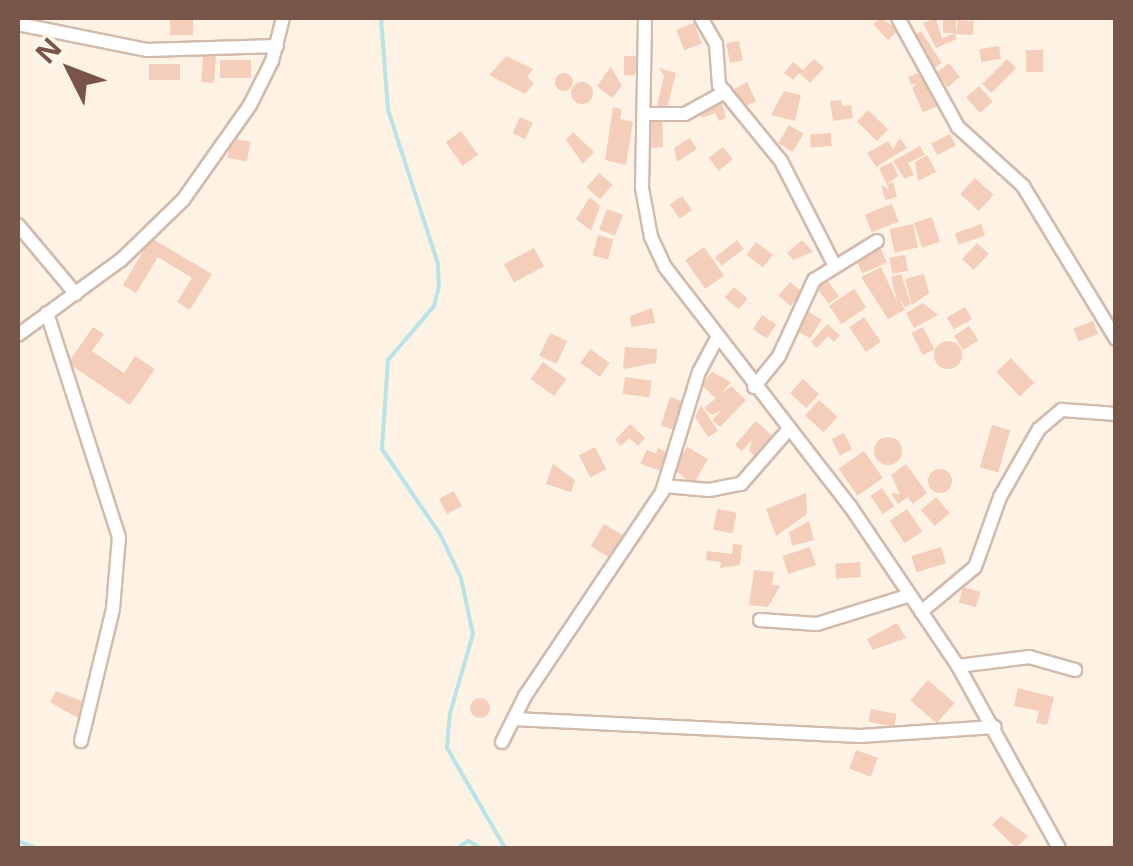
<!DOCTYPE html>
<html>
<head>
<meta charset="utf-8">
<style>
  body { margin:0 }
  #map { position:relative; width:1133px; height:866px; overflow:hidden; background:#fdf2e4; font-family:"Noto Sans",sans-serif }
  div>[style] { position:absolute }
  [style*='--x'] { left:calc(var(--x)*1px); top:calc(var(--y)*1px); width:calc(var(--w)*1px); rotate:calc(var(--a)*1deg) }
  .stream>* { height:4px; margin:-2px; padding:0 2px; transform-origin:2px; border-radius:2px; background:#b8e4e8 }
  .building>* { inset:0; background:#f4cebb; transform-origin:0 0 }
  .round { border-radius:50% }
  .roads { filter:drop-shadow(2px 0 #d1bbad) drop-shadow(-2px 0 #d1bbad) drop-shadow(0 2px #d1bbad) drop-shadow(0 -2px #d1bbad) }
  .minor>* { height:12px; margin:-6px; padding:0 6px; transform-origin:6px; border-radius:6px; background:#fff }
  span { translate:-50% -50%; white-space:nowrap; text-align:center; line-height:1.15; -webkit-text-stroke:10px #fff6ec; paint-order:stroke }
  .frame { position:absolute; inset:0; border:20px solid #775649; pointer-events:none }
  .north { position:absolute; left:20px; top:20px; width:100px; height:100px; -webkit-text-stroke:8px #fff6ec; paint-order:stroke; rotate:312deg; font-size:28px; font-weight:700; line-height:40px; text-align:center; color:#775649 }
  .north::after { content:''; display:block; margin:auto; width:35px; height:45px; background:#775649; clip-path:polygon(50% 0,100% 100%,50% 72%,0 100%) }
</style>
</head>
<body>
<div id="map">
  <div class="stream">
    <div style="--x:381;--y:18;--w:92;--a:85.6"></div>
    <div style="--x:388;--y:110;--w:162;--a:72"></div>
    <div style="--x:438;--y:264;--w:23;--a:88"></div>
    <div style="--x:439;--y:287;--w:20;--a:105"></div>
    <div style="--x:434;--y:306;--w:71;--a:130.4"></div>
    <div style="--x:388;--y:360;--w:89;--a:93.9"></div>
    <div style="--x:382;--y:449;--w:103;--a:55.7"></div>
    <div style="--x:440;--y:534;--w:49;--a:64.5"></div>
    <div style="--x:461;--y:578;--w:57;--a:77.9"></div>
    <div style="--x:473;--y:634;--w:82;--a:106.2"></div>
    <div style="--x:450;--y:713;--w:35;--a:95"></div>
    <div style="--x:447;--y:748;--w:116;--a:59.9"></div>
    <div style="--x:18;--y:841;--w:19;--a:21"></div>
    <div style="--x:457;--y:848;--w:13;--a:-32"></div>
    <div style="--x:468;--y:841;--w:15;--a:28"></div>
  </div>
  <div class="building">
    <div style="left:170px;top:18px;width:23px;height:17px"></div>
    <div style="clip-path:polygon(881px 18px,899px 30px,888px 40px,873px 24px)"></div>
    <div style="clip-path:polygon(936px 18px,942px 38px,956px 33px,943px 33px,943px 18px,956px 18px,956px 33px,958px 20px,974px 21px,973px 35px,955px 34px,957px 39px,936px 48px,923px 23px)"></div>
    <div style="left:694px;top:23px;width:22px;height:19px;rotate:69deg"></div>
    <div style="left:921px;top:31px;width:38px;height:9px;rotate:57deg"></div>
    <div style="left:739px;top:41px;width:20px;height:13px;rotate:79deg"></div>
    <div style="left:999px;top:46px;width:13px;height:20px;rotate:81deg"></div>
    <div style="left:1043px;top:50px;width:22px;height:17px;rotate:90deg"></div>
    <div style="left:203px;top:55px;width:13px;height:27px;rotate:4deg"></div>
    <div style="clip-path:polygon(506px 56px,533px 69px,527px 77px,534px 83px,525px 94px,489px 75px)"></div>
    <div style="clip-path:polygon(624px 56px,639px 56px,635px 75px,624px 75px)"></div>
    <div style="clip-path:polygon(814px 59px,824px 68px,810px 83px,799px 73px,793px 80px,784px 73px,793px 62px,803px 70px)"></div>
    <div style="left:1007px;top:59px;width:13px;height:35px;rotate:45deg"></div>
    <div style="left:220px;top:60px;width:31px;height:18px"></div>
    <div style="left:949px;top:63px;width:18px;height:16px;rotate:52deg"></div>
    <div style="left:180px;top:64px;width:16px;height:31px;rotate:90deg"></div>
    <div style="clip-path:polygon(611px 67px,622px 86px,612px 98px,597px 86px,603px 78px,608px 82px,603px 77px)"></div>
    <div style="clip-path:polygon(659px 68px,676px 73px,666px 112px,656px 110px,664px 76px)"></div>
    <div style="clip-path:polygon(923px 71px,939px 106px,923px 112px,912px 88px,917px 83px,911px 85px,908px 77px)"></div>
    <div class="round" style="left:555px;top:73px;width:18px;height:18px"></div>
    <div style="clip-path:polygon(747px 82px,756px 101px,746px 106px,731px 91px)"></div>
    <div class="round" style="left:571px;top:82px;width:22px;height:22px"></div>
    <div style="left:979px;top:86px;width:21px;height:17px;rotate:49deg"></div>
    <div style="clip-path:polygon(784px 91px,801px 95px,795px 121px,771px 115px)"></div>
    <div style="clip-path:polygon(721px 100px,726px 118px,719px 121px,715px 113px,702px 118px,698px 110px)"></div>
    <div style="clip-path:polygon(841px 100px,842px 106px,851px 105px,853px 118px,833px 121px,830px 101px)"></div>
    <div style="clip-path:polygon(613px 107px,622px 109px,620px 119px,633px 122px,626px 165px,605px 160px)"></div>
    <div style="left:868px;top:110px;width:28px;height:16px;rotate:44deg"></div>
    <div style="clip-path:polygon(662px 116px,663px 147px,650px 148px,652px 117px)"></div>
    <div style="left:520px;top:117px;width:14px;height:18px;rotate:25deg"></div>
    <div style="left:789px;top:125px;width:17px;height:21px;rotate:31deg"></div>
    <div style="left:461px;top:131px;width:29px;height:19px;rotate:54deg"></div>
    <div style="clip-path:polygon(573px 132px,594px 152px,583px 164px,566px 140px)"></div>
    <div style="left:831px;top:133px;width:13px;height:21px;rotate:86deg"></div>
    <div style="left:950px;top:134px;width:13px;height:21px;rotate:63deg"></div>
    <div style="left:231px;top:138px;width:20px;height:20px;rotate:11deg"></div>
    <div style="clip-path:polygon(690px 138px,697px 149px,677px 162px,674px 148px)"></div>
    <div style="clip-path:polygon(900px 138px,907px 148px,876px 167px,867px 153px,888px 141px,893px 149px)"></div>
    <div style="clip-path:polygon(920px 146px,925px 155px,908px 163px,914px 175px,905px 179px,893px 161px)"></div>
    <div style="left:723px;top:147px;width:16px;height:18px;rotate:52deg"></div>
    <div style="clip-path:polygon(927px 155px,936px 172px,918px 181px,915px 162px)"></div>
    <div style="clip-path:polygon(892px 162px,898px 176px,887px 184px,893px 182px,897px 197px,885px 200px,881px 185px,889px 189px,879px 168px)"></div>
    <div style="left:599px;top:173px;width:18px;height:19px;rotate:41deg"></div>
    <div style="left:975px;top:178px;width:25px;height:22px;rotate:42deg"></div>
    <div style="left:682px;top:196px;width:17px;height:15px;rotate:54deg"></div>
    <div style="clip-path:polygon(590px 197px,600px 206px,591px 231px,576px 219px)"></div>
    <div style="left:892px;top:204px;width:19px;height:29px;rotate:69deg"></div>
    <div style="left:607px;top:209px;width:17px;height:22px;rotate:21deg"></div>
    <div style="left:932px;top:217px;width:26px;height:19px;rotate:72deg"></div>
    <div style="left:913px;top:224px;width:24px;height:24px;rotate:78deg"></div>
    <div style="left:981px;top:224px;width:12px;height:28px;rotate:70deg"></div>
    <div style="left:598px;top:235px;width:16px;height:21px;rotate:15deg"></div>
    <div style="clip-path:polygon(151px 238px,212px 274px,190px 310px,177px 302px,192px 278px,158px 257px,136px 293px,123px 285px)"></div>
    <div style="left:737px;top:240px;width:11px;height:28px;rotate:52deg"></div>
    <div style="clip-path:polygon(802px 240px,813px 252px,793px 260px,787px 253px)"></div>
    <div style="left:756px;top:242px;width:21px;height:16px;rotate:37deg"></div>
    <div style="left:977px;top:243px;width:16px;height:22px;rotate:43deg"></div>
    <div style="left:704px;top:247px;width:35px;height:23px;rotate:55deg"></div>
    <div style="left:880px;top:247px;width:17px;height:27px;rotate:66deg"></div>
    <div style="left:534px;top:248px;width:21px;height:34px;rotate:62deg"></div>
    <div style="left:905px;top:255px;width:16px;height:16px;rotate:79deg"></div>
    <div style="clip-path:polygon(881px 267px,897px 302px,891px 277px,901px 274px,911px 304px,905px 307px,898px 297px,905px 310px,888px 319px,861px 277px)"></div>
    <div style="clip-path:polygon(924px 274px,929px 293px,912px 305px,905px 279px)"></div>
    <div style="left:824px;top:276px;width:25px;height:13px;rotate:53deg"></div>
    <div style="left:790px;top:282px;width:16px;height:18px;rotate:40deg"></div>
    <div style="left:734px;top:287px;width:18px;height:14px;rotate:41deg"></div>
    <div style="left:854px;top:289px;width:22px;height:30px;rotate:56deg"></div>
    <div style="clip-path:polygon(923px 303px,938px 315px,914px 328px,906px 313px)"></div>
    <div style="left:965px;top:307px;width:14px;height:21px;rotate:60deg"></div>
    <div style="clip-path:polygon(652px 308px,655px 323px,631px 327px,630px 316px)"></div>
    <div style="left:807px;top:311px;width:17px;height:22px;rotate:31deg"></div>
    <div style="left:762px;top:315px;width:17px;height:17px;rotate:33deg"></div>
    <div style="left:864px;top:317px;width:30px;height:18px;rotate:56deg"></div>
    <div style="left:1093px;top:321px;width:14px;height:21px;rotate:69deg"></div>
    <div style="clip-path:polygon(827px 324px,840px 335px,834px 342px,828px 336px,817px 348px,811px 342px)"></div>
    <div style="left:969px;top:326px;width:17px;height:18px;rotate:57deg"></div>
    <div style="clip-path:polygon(93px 327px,104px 334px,92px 351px,124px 373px,135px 356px,155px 369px,130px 405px,68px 363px)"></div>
    <div style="left:923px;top:327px;width:25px;height:13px;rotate:63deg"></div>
    <div style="left:550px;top:333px;width:19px;height:25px;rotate:25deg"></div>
    <div class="round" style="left:934px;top:341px;width:28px;height:28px"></div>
    <div style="clip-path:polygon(625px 347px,657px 349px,656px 363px,623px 369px)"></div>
    <div style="left:590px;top:349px;width:24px;height:17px;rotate:35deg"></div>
    <div style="left:1011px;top:358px;width:34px;height:20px;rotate:47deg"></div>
    <div style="left:543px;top:362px;width:29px;height:21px;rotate:36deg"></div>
    <div style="clip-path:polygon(712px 372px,731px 382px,717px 399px,701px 385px)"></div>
    <div style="left:625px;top:377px;width:27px;height:17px;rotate:8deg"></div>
    <div style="left:803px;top:379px;width:22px;height:19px;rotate:43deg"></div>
    <div style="clip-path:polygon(731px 386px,746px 400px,720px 427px,712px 420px,722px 410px,712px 415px,704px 408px)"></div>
    <div style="left:670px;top:397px;width:16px;height:30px;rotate:18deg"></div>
    <div style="left:819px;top:400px;width:25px;height:21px;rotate:42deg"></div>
    <div style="clip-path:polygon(701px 405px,718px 431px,708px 437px,695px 417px)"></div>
    <div style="clip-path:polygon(756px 421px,776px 439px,758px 459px,749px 451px,752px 440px,742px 451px,735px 445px)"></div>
    <div style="clip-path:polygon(630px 424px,645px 438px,638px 446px,629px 438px,621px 446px,615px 440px)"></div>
    <div style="left:992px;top:425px;width:19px;height:44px;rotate:16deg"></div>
    <div style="left:844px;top:433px;width:18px;height:14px;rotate:63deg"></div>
    <div class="round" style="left:874px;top:437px;width:28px;height:28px"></div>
    <div style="left:595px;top:447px;width:25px;height:18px;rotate:63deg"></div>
    <div style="clip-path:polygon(687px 447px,708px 459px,693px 485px,674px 469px)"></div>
    <div style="clip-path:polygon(658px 448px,673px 456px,665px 472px,640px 464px,647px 450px,656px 454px)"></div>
    <div style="left:864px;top:451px;width:33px;height:31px;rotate:55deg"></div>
    <div style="clip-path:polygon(553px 464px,575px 480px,571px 492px,546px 484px)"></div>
    <div style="clip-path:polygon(906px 464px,927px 493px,913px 504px,908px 497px,898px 504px,891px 493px,900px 494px,891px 475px)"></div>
    <div class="round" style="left:928px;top:469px;width:24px;height:24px"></div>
    <div style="left:882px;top:488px;width:22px;height:14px;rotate:56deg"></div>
    <div style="left:454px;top:491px;width:17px;height:17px;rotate:62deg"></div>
    <div style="clip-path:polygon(806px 493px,807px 514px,776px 536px,766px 509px)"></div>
    <div style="left:936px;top:497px;width:21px;height:20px;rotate:49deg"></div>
    <div style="left:717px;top:509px;width:20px;height:21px;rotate:11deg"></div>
    <div style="left:907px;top:509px;width:27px;height:21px;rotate:56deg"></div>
    <div style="clip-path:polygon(809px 521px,814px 540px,792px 546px,789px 532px)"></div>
    <div style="left:604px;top:524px;width:27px;height:26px;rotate:31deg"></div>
    <div style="clip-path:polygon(733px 544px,742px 545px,740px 565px,720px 568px,721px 562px,706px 560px,707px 551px,732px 554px)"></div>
    <div style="left:810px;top:547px;width:19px;height:29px;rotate:72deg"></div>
    <div style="left:941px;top:547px;width:17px;height:31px;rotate:73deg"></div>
    <div style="left:860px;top:562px;width:15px;height:25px;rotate:86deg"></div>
    <div style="clip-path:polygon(754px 570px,774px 572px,772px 585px,780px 586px,768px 607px,749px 605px)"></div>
    <div style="left:963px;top:587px;width:18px;height:16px;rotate:16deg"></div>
    <div style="clip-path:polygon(897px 623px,906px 638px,873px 650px,867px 639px)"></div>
    <div style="left:928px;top:680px;width:35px;height:27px;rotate:41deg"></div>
    <div style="clip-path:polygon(1018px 688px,1054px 697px,1047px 725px,1036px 723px,1039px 711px,1014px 706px)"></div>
    <div style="clip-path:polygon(56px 691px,87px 703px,78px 718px,50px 702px)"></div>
    <div class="round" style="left:470px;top:698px;width:20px;height:20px"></div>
    <div style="left:871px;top:709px;width:26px;height:13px;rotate:11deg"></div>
    <div style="left:856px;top:750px;width:23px;height:20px;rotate:20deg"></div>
    <div style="clip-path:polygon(1001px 816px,1028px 836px,1016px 848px,992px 825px)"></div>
  </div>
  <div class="roads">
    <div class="minor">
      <div style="--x:645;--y:18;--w:170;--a:91"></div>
      <div style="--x:642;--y:188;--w:50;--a:79.6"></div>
      <div style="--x:651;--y:237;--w:33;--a:65"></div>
      <div style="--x:665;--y:267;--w:302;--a:52.3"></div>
      <div style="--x:850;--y:506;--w:193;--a:56"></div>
      <div style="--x:958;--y:666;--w:208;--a:61"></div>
      <div style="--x:701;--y:18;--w:30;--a:60"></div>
      <div style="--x:716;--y:44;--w:41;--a:85.8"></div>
      <div style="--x:719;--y:85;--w:98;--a:50.8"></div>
      <div style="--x:781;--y:161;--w:116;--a:62.8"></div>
      <div style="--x:898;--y:18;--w:124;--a:61.2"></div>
      <div style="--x:958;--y:127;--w:88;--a:42.2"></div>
      <div style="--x:1023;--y:186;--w:179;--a:58.7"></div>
      <div style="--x:18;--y:24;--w:132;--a:11.4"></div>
      <div style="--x:147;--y:50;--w:130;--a:-1.8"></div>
      <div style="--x:645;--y:114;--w:40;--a:0"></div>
      <div style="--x:685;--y:114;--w:46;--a:-28.8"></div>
      <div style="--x:18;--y:225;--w:90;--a:50"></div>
      <div style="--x:47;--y:313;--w:235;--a:72.2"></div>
      <div style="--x:119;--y:537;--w:72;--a:94.8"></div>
      <div style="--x:113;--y:609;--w:136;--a:103.6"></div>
      <div style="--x:18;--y:335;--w:127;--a:-36.1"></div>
      <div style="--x:121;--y:260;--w:86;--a:-44.1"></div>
      <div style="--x:183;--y:200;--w:116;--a:-54.8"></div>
      <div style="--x:250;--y:105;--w:49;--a:-63.4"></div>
      <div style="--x:272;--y:61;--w:44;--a:-75.7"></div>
      <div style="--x:754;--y:387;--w:40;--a:-51"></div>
      <div style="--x:779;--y:356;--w:84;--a:-65.3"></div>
      <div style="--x:814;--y:280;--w:74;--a:-31.8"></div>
      <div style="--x:665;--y:486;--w:44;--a:5.2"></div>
      <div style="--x:709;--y:490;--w:33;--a:-11"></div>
      <div style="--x:741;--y:484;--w:73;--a:-48.9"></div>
      <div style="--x:921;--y:612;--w:70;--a:-39.8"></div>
      <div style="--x:975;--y:567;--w:74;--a:-70.3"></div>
      <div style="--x:1000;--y:497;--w:78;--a:-60.2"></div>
      <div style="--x:1039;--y:429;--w:30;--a:-40"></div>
      <div style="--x:1062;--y:410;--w:54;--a:4.2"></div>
      <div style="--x:760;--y:620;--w:57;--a:4"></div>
      <div style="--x:817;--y:624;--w:97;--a:-17.3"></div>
      <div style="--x:958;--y:666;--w:72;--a:-7.2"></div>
      <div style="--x:1029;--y:657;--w:48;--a:15.8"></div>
      <div style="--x:514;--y:719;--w:346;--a:2.8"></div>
      <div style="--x:860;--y:736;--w:135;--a:-3.8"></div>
      <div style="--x:502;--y:742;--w:51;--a:-63.4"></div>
      <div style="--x:525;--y:696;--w:246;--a:-56.1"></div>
      <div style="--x:662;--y:492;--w:126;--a:-72.9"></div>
      <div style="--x:699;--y:372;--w:36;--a:-62"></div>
    </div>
  </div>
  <div class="frame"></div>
  <div class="north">N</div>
</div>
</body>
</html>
